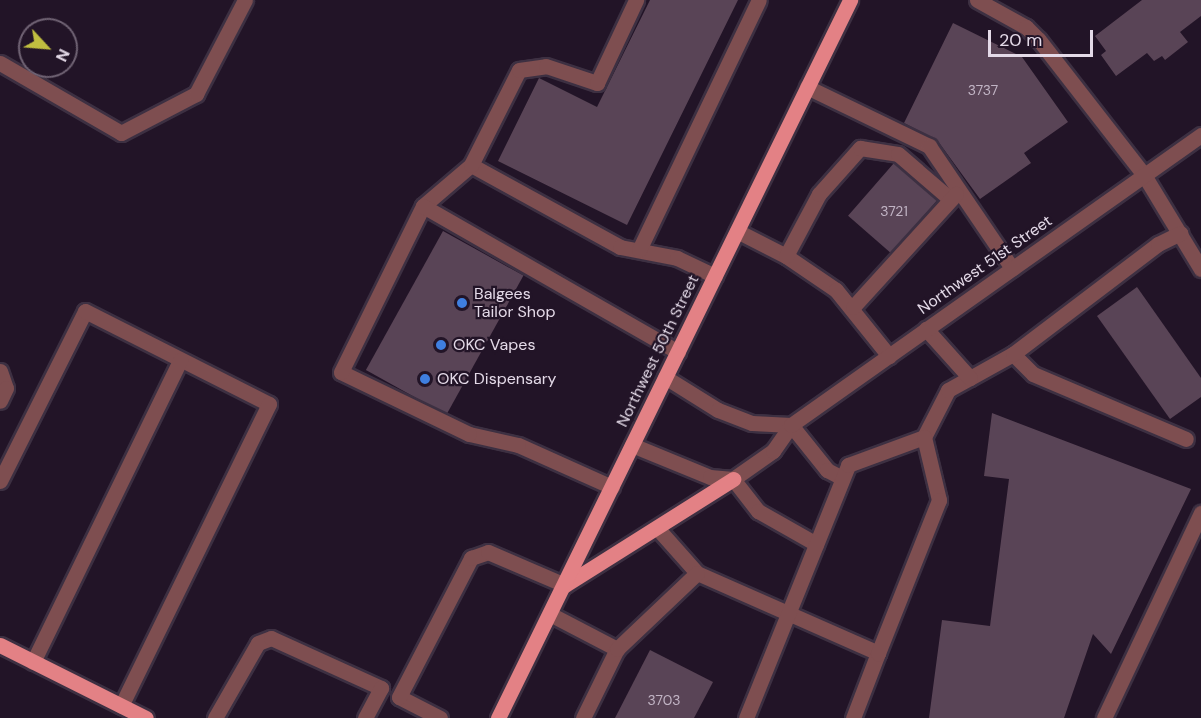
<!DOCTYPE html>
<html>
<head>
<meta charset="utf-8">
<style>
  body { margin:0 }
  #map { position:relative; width:1201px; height:718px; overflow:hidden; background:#221427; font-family:"DM Sans",sans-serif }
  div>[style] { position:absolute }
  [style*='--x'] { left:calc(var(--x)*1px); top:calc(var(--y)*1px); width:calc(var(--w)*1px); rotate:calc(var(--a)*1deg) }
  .building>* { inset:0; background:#594456; transform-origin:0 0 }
  .roads { filter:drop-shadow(2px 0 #3d3042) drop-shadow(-2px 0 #3d3042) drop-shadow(0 2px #3d3042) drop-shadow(0 -2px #3d3042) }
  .minor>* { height:15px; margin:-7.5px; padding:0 7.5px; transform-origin:7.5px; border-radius:7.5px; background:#7e4e50 }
  .major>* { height:15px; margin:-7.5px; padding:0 7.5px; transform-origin:7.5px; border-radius:7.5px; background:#e38185 }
  .dots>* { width:16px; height:16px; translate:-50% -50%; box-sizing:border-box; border:3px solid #221427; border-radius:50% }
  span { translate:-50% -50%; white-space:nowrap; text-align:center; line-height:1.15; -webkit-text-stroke:4.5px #221427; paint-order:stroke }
  .number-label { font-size:14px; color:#c1b4c4 }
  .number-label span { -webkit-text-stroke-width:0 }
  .street-label { font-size:16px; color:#e4dae8 }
  .poi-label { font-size:16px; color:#e4dae8 }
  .left { translate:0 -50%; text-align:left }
  .north { position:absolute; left:18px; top:18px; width:60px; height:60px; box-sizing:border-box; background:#221427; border:2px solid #706374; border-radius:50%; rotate:116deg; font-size:16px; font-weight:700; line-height:24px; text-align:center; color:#e4dae8 }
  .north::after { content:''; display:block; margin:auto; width:21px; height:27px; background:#c0be40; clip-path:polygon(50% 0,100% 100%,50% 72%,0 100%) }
  .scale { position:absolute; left:988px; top:30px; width:105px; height:27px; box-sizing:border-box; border:3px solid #e4dae8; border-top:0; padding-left:8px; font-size:18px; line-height:21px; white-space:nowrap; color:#e4dae8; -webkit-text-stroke:4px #221427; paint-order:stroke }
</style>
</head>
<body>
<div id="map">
  <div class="building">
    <div style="clip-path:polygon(650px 0,738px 0,627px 225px,498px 161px,539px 78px,597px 107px)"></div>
    <div style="clip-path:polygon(1142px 0,1201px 0,1201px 16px,1180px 32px,1188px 42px,1165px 60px,1162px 56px,1154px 61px,1147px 53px,1116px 76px,1101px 55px,1106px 51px,1095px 36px)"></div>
    <div style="clip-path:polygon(953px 23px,1022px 57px,1068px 122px,1024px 153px,1031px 163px,980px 199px,937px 140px,904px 123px)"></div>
    <div style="left:894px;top:163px;width:57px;height:70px;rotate:41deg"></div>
    <div style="left:443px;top:231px;width:92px;height:159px;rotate:29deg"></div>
    <div style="clip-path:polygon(1137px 287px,1201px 378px,1201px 397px,1170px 419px,1097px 316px)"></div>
    <div style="clip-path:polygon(992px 413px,1191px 489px,1111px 654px,1093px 634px,1064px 718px,929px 718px,942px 620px,990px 626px,1009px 479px,984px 476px)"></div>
    <div style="clip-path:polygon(650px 650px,713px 682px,694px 718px,615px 718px)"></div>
  </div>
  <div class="roads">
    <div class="minor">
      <div style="--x:977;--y:0;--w:56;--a:28.9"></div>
      <div style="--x:1026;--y:27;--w:18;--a:45"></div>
      <div style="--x:1039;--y:40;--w:171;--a:52.1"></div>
      <div style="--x:1144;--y:175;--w:110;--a:58.8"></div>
      <div style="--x:0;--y:63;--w:140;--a:30"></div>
      <div style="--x:121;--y:133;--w:85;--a:-27.5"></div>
      <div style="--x:196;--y:94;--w:106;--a:-62.5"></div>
      <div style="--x:807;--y:87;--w:136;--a:25.8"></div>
      <div style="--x:929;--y:146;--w:148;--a:55.8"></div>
      <div style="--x:471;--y:165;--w:170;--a:28.8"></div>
      <div style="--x:620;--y:247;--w:58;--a:10.9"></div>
      <div style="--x:677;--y:258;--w:42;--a:25.3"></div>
      <div style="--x:423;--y:206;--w:63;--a:-40.5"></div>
      <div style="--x:471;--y:165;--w:106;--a:-63.2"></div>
      <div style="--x:519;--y:70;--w:27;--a:-8"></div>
      <div style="--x:546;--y:66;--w:54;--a:18.4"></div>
      <div style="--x:597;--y:83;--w:92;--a:-64.8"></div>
      <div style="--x:737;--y:231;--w:55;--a:27"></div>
      <div style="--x:786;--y:256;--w:60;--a:34.2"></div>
      <div style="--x:836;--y:290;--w:85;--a:51.2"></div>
      <div style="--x:639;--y:250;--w:277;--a:-64.4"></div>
      <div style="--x:786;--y:256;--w:70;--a:-62"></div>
      <div style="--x:819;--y:194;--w:62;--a:-48.3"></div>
      <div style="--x:860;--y:148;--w:38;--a:9"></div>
      <div style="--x:898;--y:154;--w:67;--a:40.8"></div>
      <div style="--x:853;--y:307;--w:153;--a:-47.7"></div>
      <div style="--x:1013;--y:354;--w:28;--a:45"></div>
      <div style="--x:1033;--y:374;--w:166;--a:23"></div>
      <div style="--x:0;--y:371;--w:18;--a:71"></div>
      <div style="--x:6;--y:388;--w:14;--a:115"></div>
      <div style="--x:665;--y:377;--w:62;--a:31.9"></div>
      <div style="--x:718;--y:410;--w:36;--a:21"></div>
      <div style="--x:752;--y:423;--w:39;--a:3"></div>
      <div style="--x:970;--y:378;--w:49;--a:-29.2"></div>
      <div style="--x:1013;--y:354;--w:182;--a:-37.2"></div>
      <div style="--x:1158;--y:244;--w:25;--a:-26"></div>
      <div style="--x:791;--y:425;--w:58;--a:51.3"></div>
      <div style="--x:827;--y:470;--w:17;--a:28"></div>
      <div style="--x:924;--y:437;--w:53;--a:-62.9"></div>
      <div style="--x:948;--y:390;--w:25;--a:-29"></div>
      <div style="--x:970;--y:378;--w:66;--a:-131.9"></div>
      <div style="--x:632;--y:445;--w:84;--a:22.3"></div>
      <div style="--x:710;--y:477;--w:23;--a:5"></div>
      <div style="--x:733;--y:479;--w:49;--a:-35"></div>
      <div style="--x:773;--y:451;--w:32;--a:-55"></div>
      <div style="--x:791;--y:425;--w:502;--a:-35.27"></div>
      <div style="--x:733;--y:479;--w:41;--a:52"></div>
      <div style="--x:758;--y:511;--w:67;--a:29.6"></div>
      <div style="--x:0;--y:481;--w:190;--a:-63.4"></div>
      <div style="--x:85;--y:311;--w:206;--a:26.8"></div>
      <div style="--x:269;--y:404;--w:336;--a:116.1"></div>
      <div style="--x:612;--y:487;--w:103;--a:-155.9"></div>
      <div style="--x:518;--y:445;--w:50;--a:-167.3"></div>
      <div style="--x:469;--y:434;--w:142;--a:-154.2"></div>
      <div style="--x:341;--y:372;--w:185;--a:-63.7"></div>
      <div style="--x:423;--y:206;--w:294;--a:29.8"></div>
      <div style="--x:658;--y:529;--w:59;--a:48.4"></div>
      <div style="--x:697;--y:573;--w:198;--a:23.8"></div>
      <div style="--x:878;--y:653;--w:70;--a:111"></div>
      <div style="--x:550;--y:614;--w:76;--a:27.6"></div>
      <div style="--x:33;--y:662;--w:336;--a:-64"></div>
      <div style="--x:215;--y:718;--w:86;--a:-60.2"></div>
      <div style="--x:258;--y:643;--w:14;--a:-21"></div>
      <div style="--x:271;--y:638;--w:121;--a:24.4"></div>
      <div style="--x:381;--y:688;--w:34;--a:118"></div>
      <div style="--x:440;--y:718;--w:46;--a:-152.9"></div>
      <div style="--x:399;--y:697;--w:157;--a:-62.6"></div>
      <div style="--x:471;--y:558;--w:18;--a:-19"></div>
      <div style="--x:488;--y:552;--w:84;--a:23.2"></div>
      <div style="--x:583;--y:718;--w:77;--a:-63.8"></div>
      <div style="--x:617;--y:649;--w:110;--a:-43.5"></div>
      <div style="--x:746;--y:718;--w:273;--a:-68"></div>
      <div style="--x:848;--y:465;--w:81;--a:-20.2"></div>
      <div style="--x:924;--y:437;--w:65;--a:76.6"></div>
      <div style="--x:939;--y:500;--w:165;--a:111.7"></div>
      <div style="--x:1104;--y:718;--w:227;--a:-64.7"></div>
    </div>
    <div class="major">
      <div style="--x:565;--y:585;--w:199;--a:-32.2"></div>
      <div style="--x:0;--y:645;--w:163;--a:26.6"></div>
      <div style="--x:498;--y:718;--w:800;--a:-63.88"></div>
    </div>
  </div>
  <div class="dots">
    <div style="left:462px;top:303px;background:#3f7fe0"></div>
    <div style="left:441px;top:345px;background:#3f7fe0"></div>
    <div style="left:425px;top:379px;background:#3f7fe0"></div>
  </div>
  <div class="number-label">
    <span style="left:983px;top:90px">3737</span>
    <span style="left:894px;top:211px">3721</span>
    <span style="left:664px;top:700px">3703</span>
  </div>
  <div class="street-label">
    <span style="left:985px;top:265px;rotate:-35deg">Northwest 51st Street</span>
    <span style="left:658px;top:351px;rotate:-64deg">Northwest 50th Street</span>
  </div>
  <div class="poi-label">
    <span class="left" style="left:474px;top:303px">Balgees<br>Tailor Shop</span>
    <span class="left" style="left:453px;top:345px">OKC Vapes</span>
    <span class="left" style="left:437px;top:379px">OKC Dispensary</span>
  </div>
  <div class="north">N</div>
  <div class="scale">20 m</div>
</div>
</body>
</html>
